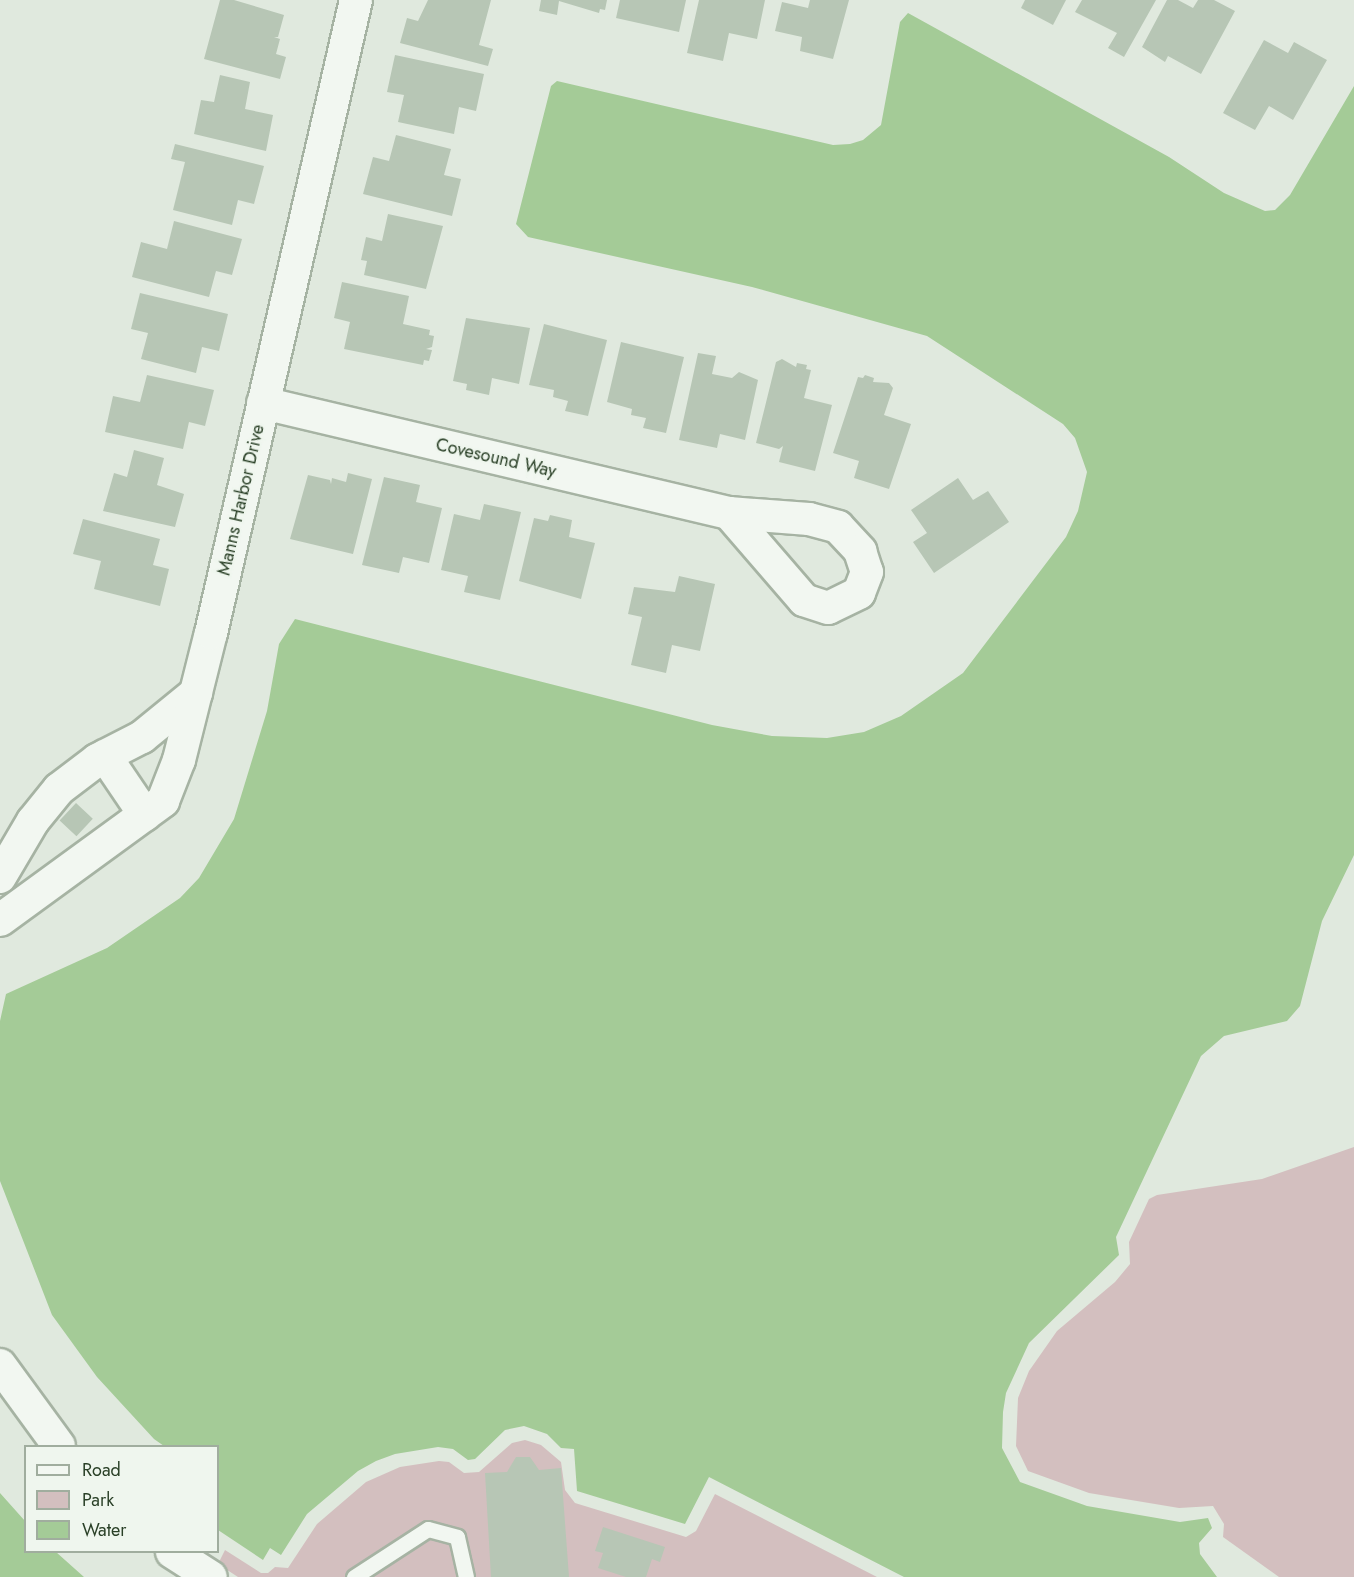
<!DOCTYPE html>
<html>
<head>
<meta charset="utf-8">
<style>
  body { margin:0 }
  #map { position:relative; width:1354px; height:1577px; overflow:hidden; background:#e0e9de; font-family:Jost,sans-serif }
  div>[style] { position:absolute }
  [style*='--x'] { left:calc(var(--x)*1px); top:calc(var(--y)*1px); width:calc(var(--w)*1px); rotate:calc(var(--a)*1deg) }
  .green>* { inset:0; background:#d3bfbf }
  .water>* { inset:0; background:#a4cb97 }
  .building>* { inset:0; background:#b7c6b5; transform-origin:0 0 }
  .roads { filter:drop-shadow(2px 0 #a6b3a3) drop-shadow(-2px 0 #a6b3a3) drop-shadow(0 2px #a6b3a3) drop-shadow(0 -2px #a6b3a3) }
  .lane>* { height:15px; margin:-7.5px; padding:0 7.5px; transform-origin:7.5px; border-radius:7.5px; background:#f2f7f1 }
  .street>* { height:32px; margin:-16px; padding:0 16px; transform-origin:16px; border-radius:16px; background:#f2f7f1 }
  span { translate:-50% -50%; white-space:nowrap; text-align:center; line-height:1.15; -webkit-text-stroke:4.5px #eff6ee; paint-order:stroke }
  .street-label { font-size:18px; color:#2a4027 }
  .legend { position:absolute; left:24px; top:1445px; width:195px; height:108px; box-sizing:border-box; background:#eff6ee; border:2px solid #a0ad9e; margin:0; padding:8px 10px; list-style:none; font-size:18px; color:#2a4027 }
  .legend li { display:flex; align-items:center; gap:12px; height:30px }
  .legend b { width:30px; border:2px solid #a0ad9e }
</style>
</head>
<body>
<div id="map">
  <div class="green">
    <div style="clip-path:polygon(1354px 1147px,1354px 1577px,1279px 1577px,1223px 1537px,1224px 1524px,1213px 1506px,1179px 1508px,1089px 1493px,1028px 1471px,1016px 1446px,1018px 1398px,1029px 1371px,1057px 1331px,1115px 1282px,1130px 1264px,1129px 1242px,1149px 1199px,1157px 1195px,1262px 1179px)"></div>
    <div style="clip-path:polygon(525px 1440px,541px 1445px,561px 1462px,565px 1490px,575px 1503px,686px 1537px,696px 1531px,715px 1494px,877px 1577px,238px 1577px,218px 1564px,225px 1550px,261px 1573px,268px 1573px,275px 1567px,288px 1568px,317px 1524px,366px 1482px,400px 1467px,439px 1461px,449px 1462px,464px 1473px,479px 1472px,512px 1443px)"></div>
  </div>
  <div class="water">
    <div style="clip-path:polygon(908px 13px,1169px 157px,1224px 193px,1265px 211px,1275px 210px,1290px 195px,1354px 86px,1354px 855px,1322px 921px,1300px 1006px,1287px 1021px,1224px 1036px,1201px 1056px,1116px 1237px,1119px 1255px,1029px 1343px,1006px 1393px,1003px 1412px,1002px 1448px,1020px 1482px,1087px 1506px,1180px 1522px,1208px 1518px,1212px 1528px,1199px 1543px,1200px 1554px,1217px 1577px,904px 1577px,709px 1477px,685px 1524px,577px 1491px,574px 1449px,561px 1448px,547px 1434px,524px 1426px,505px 1430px,475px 1459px,468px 1460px,453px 1449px,438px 1447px,395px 1454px,376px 1461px,358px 1471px,307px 1514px,281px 1555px,270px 1548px,263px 1560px,218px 1530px,218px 1446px,164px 1446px,154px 1439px,97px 1377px,52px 1315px,0 1181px,0 1021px,6px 994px,107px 948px,180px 898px,199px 878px,234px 819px,267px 711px,279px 644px,295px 619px,712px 725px,772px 736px,827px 738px,864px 732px,901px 716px,963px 673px,1066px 537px,1078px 511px,1087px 472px,1075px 438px,1063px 424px,927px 336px,752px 287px,528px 237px,516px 224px,551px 86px,557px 81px,833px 145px,850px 144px,863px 140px,881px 125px,900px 22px)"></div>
    <div style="clip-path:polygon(0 1493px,25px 1521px,26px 1552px,56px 1552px,84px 1577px,0 1577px)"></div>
  </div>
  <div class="building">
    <div style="clip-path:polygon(220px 0,234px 0,284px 15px,278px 37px,274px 37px,280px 39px,276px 54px,286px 57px,280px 79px,204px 59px)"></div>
    <div style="clip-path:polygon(428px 0,491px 0,479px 45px,493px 49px,488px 66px,400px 43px,407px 18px,418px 21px)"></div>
    <div style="clip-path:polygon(541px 0,607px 0,605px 10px,600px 9px,599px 13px,559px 1px,557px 15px,539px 11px)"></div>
    <div style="clip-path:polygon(620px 0,686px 0,679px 32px,616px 18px)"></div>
    <div style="clip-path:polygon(699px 0,765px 0,757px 39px,729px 33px,723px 61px,687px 53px)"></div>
    <div style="clip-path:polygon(810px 0,849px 0,833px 59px,800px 51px,802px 37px,775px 31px,782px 2px,808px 8px)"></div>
    <div style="clip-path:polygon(1025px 0,1066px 0,1053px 25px,1021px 8px)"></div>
    <div style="clip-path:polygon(1082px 0,1156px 0,1124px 57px,1108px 48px,1117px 33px,1075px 12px)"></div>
    <div style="clip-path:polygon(1167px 0,1178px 0,1193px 8px,1198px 0,1214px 0,1235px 11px,1201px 74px,1168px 56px,1165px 62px,1142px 47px)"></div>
    <div style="clip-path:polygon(1264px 40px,1288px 53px,1294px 42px,1327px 60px,1293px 120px,1269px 106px,1255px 130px,1223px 113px)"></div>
    <div style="clip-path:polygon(395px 55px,484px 74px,476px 111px,459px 107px,454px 134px,398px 122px,404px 95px,387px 92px)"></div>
    <div style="clip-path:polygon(220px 75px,250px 82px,245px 109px,273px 115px,266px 151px,194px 134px,201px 100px,214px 102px)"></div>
    <div style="clip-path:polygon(396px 135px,451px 149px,444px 175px,461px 179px,452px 216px,363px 194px,373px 157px,389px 161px)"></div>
    <div style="clip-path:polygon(175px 144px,264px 166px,254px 204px,238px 200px,232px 225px,173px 210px,185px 162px,171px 159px)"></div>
    <div style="clip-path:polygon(388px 214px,443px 226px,426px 289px,364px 275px,367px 261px,361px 260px,366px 237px,382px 241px)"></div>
    <div style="clip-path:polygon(174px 221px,242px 239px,232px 275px,216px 271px,209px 297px,132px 277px,141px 242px,167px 249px)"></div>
    <div style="clip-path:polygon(342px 282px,409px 296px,403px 324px,430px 330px,429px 335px,434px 336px,432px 347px,426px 349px,432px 350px,429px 361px,424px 360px,423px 365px,344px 349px,350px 322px,334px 318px)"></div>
    <div style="clip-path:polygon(140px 293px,228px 314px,219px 351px,202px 347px,196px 373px,141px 359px,148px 333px,131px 329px)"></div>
    <div style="clip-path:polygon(466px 318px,530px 328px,519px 384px,492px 378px,489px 395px,466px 390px,467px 384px,453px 381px)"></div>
    <div style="clip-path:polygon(544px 324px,607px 340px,588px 416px,565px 411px,568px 401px,553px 397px,554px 390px,529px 385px)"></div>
    <div style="clip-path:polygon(621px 342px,684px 357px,666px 433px,643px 428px,646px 418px,631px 415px,632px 409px,607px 402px)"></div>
    <div style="clip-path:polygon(698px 353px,716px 356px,712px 374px,732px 378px,739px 372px,758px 380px,745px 440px,720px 434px,717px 448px,679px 440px)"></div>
    <div style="clip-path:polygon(782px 359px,796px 367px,797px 363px,807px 365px,806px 369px,811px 370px,804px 398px,832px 405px,815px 471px,779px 462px,783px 446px,779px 449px,756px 443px,776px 362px)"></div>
    <div style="clip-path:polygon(147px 375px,214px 390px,205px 426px,189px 422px,183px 449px,105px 432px,113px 396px,140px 402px)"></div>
    <div style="clip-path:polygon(865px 375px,874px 378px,873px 382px,889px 383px,893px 388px,884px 415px,911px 424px,889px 489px,854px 478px,859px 461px,833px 453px,858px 377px,863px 378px)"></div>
    <div style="clip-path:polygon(134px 450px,164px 458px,157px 485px,184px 494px,175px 527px,103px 511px,114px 473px,127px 477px)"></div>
    <div style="clip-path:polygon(348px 473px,372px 479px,353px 554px,290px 539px,308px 475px,330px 480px,331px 484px,332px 478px,346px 482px)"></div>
    <div style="clip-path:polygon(384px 477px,420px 485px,416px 502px,442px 508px,429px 563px,403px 557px,399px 573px,362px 565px)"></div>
    <div style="clip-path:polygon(958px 478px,973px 500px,988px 491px,1009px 522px,934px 573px,913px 542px,927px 533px,911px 510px)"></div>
    <div style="clip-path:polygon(484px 504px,521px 512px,500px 600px,464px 592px,468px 576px,441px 570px,454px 514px,480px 520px)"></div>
    <div style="clip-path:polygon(550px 515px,572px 520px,569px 537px,595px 543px,581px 599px,519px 581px,534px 518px,548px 521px)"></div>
    <div style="clip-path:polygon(83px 519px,160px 539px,153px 565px,169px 569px,160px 606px,94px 589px,101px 561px,73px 554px)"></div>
    <div style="clip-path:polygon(679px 576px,715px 584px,700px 651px,672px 645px,666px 673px,631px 665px,642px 617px,628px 614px,634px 587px,675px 592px)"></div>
    <div style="left:76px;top:803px;width:23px;height:24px;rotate:43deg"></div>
    <div style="clip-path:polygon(516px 1457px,530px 1457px,539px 1470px,561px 1468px,569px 1577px,491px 1577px,485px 1473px,507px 1472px)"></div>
    <div style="clip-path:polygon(603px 1527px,665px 1547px,660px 1562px,652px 1559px,646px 1577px,626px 1577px,598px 1568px,603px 1553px,595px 1551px)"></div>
  </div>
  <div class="roads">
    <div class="lane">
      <div style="--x:354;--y:1577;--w:88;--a:-33"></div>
      <div style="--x:428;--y:1529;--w:30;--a:15"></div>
      <div style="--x:457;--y:1537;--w:41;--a:77.3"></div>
    </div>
    <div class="street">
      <div style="--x:263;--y:403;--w:479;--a:13.3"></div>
      <div style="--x:729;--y:513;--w:80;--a:4.3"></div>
      <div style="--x:809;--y:519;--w:30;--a:15"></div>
      <div style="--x:838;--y:527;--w:33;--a:47"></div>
      <div style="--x:860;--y:551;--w:22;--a:72"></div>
      <div style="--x:867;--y:572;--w:22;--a:111"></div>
      <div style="--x:859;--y:593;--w:34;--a:154"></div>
      <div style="--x:828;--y:608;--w:25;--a:-162"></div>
      <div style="--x:804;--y:600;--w:115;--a:-130.8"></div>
      <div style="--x:105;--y:756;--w:71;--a:55.9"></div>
      <div style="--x:0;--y:877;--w:65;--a:-59.5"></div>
      <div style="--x:33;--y:821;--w:41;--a:-50.9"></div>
      <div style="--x:59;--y:789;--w:48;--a:-37.3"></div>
      <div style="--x:97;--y:760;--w:51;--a:-27.1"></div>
      <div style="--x:142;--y:737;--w:70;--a:-39.2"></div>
      <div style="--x:0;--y:920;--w:202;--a:-36.1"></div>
      <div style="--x:163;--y:801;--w:44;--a:-68.7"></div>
      <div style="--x:179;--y:760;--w:131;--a:-75.9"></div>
      <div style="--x:211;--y:633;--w:649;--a:-77.1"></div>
      <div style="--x:0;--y:1365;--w:100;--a:53.9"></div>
      <div style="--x:172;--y:1552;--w:46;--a:32.7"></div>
    </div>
  </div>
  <div class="street-label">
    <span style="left:496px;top:458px;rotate:13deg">Covesound Way</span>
    <span style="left:241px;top:500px;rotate:-77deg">Manns Harbor Drive</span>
  </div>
  <ul class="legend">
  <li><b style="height:8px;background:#f2f7f1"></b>Road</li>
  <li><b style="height:16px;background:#d3bfbf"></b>Park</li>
  <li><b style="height:16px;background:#a4cb97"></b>Water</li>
  </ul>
</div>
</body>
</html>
